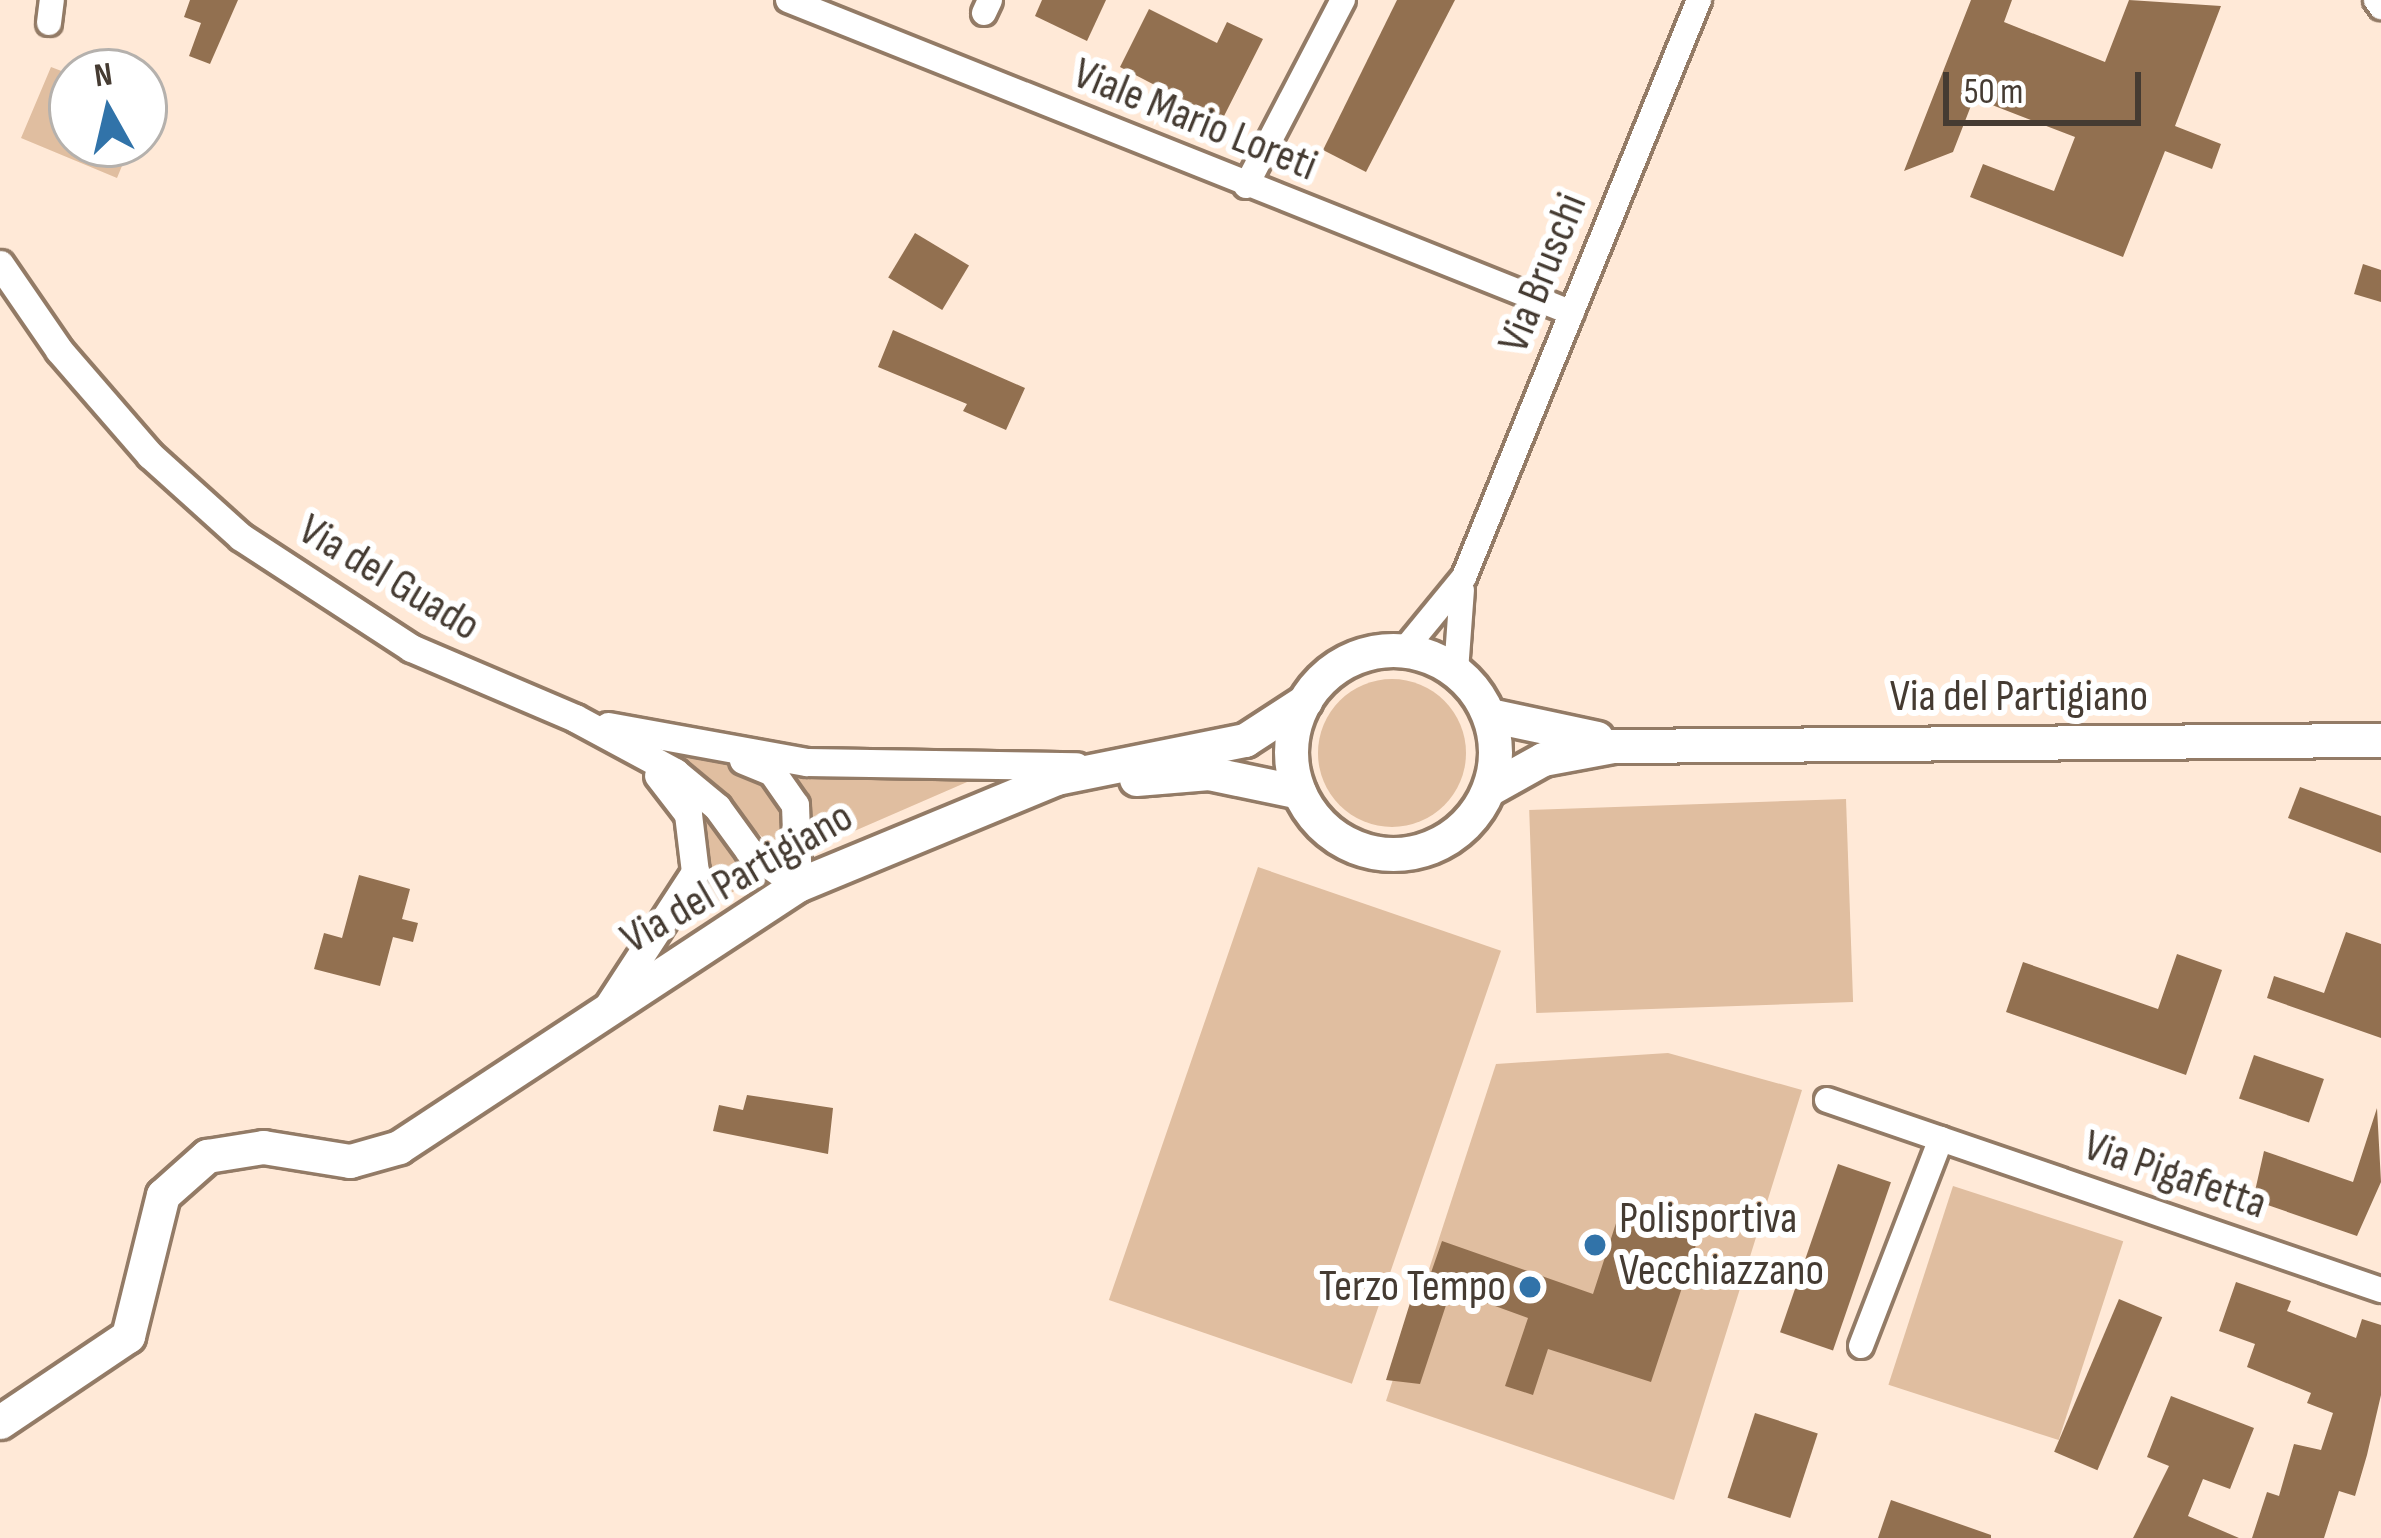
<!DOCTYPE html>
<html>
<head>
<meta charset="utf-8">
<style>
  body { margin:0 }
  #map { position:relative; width:2381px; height:1538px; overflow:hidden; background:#ffe9d7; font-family:"Sofia Sans Condensed",sans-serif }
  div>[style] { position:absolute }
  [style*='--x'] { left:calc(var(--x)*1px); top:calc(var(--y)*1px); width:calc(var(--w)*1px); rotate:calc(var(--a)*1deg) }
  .green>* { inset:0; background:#e0bea0; transform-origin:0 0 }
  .round { border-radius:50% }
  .building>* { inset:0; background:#927050; transform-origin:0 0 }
  .roads { filter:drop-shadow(3px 0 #937b66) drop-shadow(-3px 0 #937b66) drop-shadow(0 3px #937b66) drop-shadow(0 -3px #937b66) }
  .minor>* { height:24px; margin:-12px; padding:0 12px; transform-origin:12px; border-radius:12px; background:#fff }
  .tertiary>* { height:27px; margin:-13.5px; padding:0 13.5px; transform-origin:13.5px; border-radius:13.5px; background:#fff }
  .secondary>* { height:33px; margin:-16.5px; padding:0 16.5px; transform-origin:16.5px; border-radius:16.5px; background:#fff }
  .secondary>.ring { margin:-16.5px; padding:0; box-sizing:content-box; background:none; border:33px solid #fff; border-radius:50% }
  .dots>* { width:33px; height:33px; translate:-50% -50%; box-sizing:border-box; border:6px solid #fff; border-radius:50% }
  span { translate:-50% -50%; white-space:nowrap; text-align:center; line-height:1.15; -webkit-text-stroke:12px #fff; paint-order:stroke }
  .street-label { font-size:45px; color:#453b32 }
  .poi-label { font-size:45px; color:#453b32 }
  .left { translate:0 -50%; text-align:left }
  .right { translate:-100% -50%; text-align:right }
  .north { position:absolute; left:48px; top:48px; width:120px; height:120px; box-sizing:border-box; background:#fff; border:3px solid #b5b1ad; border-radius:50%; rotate:352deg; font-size:33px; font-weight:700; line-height:48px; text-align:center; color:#453b32 }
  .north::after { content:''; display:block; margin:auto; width:42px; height:54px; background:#3173a9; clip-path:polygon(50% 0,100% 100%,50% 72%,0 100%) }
  .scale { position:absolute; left:1943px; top:72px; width:198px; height:54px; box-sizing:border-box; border:6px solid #453b32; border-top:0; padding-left:15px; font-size:36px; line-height:42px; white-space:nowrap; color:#453b32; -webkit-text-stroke:9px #fff; paint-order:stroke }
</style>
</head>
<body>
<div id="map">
  <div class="green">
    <div style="clip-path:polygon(51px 67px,72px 75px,72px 144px,131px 144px,117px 178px,21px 138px)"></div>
    <div class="round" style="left:1318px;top:679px;width:148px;height:148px"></div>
    <div style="clip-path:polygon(657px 747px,749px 769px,788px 813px,789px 860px)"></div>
    <div style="clip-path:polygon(778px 766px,974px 779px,813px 849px,808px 804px)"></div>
    <div style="left:1846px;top:799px;width:203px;height:317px;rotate:88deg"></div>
    <div style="clip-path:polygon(698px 803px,763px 872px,680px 927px,705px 867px)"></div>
    <div style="left:1258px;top:867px;width:257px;height:458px;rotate:19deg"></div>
    <div style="clip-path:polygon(1668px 1053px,1802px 1090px,1674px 1500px,1386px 1401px,1496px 1064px)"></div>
    <div style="left:1953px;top:1186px;width:179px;height:209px;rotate:18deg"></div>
  </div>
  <div class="building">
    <div style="clip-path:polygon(190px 0,238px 0,210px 64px,189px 56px,201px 23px,184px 17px)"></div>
    <div style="clip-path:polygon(1042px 0,1106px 0,1087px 41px,1035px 16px)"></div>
    <div style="clip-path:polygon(1397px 0,1455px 0,1366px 172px,1323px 150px)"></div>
    <div style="clip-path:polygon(1971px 0,2012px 0,2004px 22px,2105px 62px,2129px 0,2221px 6px,2175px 126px,2221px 144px,2212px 169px,2165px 151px,2123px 257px,1970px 197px,1983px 164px,2054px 191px,2075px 137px,1974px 98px,1953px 152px,1904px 171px)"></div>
    <div style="clip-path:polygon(1149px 9px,1217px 43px,1227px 22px,1263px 39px,1222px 120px,1120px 67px)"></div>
    <div style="left:915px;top:233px;width:63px;height:52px;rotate:31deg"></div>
    <div style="clip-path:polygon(2363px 264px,2381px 270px,2381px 302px,2354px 294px)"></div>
    <div style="clip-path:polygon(893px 330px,1025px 388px,1006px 430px,963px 411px,967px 404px,878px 367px)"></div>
    <div style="clip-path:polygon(2300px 787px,2381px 816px,2381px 853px,2288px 818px)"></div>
    <div style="clip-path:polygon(359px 875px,410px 889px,402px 919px,418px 923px,413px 942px,393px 937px,380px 986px,314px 969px,324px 933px,342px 938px)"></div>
    <div style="clip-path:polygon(2346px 932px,2381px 944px,2381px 1038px,2267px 998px,2274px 976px,2324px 993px)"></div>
    <div style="clip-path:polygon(2177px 954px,2222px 970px,2186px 1075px,2006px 1012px,2023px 962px,2158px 1009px)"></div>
    <div style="left:2254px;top:1055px;width:74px;height:46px;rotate:19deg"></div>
    <div style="clip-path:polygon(747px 1095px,833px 1108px,828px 1154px,713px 1131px,719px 1105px,743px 1110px)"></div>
    <div style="clip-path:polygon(2377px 1108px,2381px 1182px,2357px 1236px,2253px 1200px,2264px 1151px,2353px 1182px)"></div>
    <div style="left:1838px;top:1164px;width:56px;height:178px;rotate:19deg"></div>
    <div style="clip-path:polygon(1618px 1217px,1697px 1242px,1651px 1382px,1548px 1349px,1533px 1395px,1505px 1386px,1528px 1318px,1451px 1290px,1420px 1384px,1386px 1380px,1415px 1287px,1425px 1290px,1442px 1241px,1593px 1294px)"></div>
    <div style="clip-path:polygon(2236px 1282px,2291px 1301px,2287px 1311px,2356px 1338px,2362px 1319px,2381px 1325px,2381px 1395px,2367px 1455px,2355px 1496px,2339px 1491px,2324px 1538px,2252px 1538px,2267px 1492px,2279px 1496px,2294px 1444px,2321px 1450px,2333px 1413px,2307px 1403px,2311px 1393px,2247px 1367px,2255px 1344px,2219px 1331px)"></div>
    <div style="left:2119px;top:1299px;width:47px;height:166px;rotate:23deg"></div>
    <div style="clip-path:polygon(2171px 1396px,2254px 1428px,2230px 1489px,2203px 1479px,2188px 1516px,2239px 1538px,2133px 1538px,2169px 1466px,2147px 1457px)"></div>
    <div style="left:1755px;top:1413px;width:66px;height:89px;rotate:18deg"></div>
    <div style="clip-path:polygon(1891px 1500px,1991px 1535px,1991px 1538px,1878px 1538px)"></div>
  </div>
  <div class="roads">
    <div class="minor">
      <div style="--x:788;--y:0;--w:844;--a:21.76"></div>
      <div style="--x:2376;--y:0;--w:9;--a:54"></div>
      <div style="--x:984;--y:13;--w:14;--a:-65"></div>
      <div style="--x:49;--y:23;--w:23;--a:-83"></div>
      <div style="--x:1246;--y:186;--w:210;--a:-62.5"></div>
      <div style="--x:1404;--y:650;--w:94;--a:-50.6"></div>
      <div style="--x:1464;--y:577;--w:623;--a:-67.84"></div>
      <div style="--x:1456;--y:671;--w:81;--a:-85.8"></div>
      <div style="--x:1827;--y:1100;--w:586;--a:18.93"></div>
      <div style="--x:1861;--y:1346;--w:222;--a:-68.9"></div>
    </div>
    <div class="tertiary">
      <div style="--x:0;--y:264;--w:104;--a:55.5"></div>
      <div style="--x:59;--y:350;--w:139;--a:49.1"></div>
      <div style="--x:150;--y:455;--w:122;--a:42"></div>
      <div style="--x:241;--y:537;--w:203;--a:33.1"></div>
      <div style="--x:411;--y:648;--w:178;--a:23.1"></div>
      <div style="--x:575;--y:718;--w:114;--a:28.4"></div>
      <div style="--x:675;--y:772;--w:55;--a:39.8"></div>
      <div style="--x:717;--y:807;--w:54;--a:54"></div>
      <div style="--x:749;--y:851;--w:60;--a:34.8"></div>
      <div style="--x:608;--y:726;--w:202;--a:10.3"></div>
      <div style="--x:807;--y:762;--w:269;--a:0.9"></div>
      <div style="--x:743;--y:760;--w:31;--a:22"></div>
      <div style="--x:772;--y:772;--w:40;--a:55.1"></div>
      <div style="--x:795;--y:805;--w:80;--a:87.9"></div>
      <div style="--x:609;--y:1004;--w:158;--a:-56.9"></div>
      <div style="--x:695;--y:872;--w:58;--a:-96.9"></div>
      <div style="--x:688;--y:814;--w:49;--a:-127.6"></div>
    </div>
    <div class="secondary">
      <div class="ring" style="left:1291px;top:650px;width:171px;height:171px"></div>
      <div style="--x:1489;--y:715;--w:110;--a:12"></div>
      <div style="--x:1136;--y:779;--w:73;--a:-4.7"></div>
      <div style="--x:1209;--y:773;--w:92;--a:11.9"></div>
      <div style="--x:1489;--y:789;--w:62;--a:-29.1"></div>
      <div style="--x:1543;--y:759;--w:71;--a:-10.5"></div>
      <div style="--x:1613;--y:746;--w:768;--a:-0.45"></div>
      <div style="--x:0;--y:1422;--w:154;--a:-33.9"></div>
      <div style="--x:128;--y:1336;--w:145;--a:-76.1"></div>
      <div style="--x:163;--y:1195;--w:59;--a:-41.6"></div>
      <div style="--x:207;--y:1156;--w:57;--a:-9.1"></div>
      <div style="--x:263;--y:1147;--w:88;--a:9.1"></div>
      <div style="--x:350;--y:1161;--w:51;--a:-15.9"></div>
      <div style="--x:399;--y:1147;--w:477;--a:-33.3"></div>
      <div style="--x:798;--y:885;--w:279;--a:-22.5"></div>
      <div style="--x:1056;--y:778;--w:193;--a:-11.4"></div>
      <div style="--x:1245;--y:740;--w:72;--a:-33"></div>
    </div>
  </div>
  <div class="dots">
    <div style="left:1595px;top:1245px;background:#3173a9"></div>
    <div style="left:1530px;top:1287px;background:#3173a9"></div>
  </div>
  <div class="street-label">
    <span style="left:1195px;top:120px;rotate:22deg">Viale Mario Loreti</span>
    <span style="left:1543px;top:273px;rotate:-68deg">Via Bruschi</span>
    <span style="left:389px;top:578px;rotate:31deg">Via del Guado</span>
    <span style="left:2019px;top:697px">Via del Partigiano</span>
    <span style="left:737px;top:878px;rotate:-30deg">Via del Partigiano</span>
    <span style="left:2175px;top:1175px;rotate:19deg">Via Pigafetta</span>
  </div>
  <div class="poi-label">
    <span class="left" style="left:1619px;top:1245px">Polisportiva<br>Vecchiazzano</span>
    <span class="right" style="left:1506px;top:1287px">Terzo Tempo</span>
  </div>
  <div class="north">N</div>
  <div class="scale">50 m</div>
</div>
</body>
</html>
